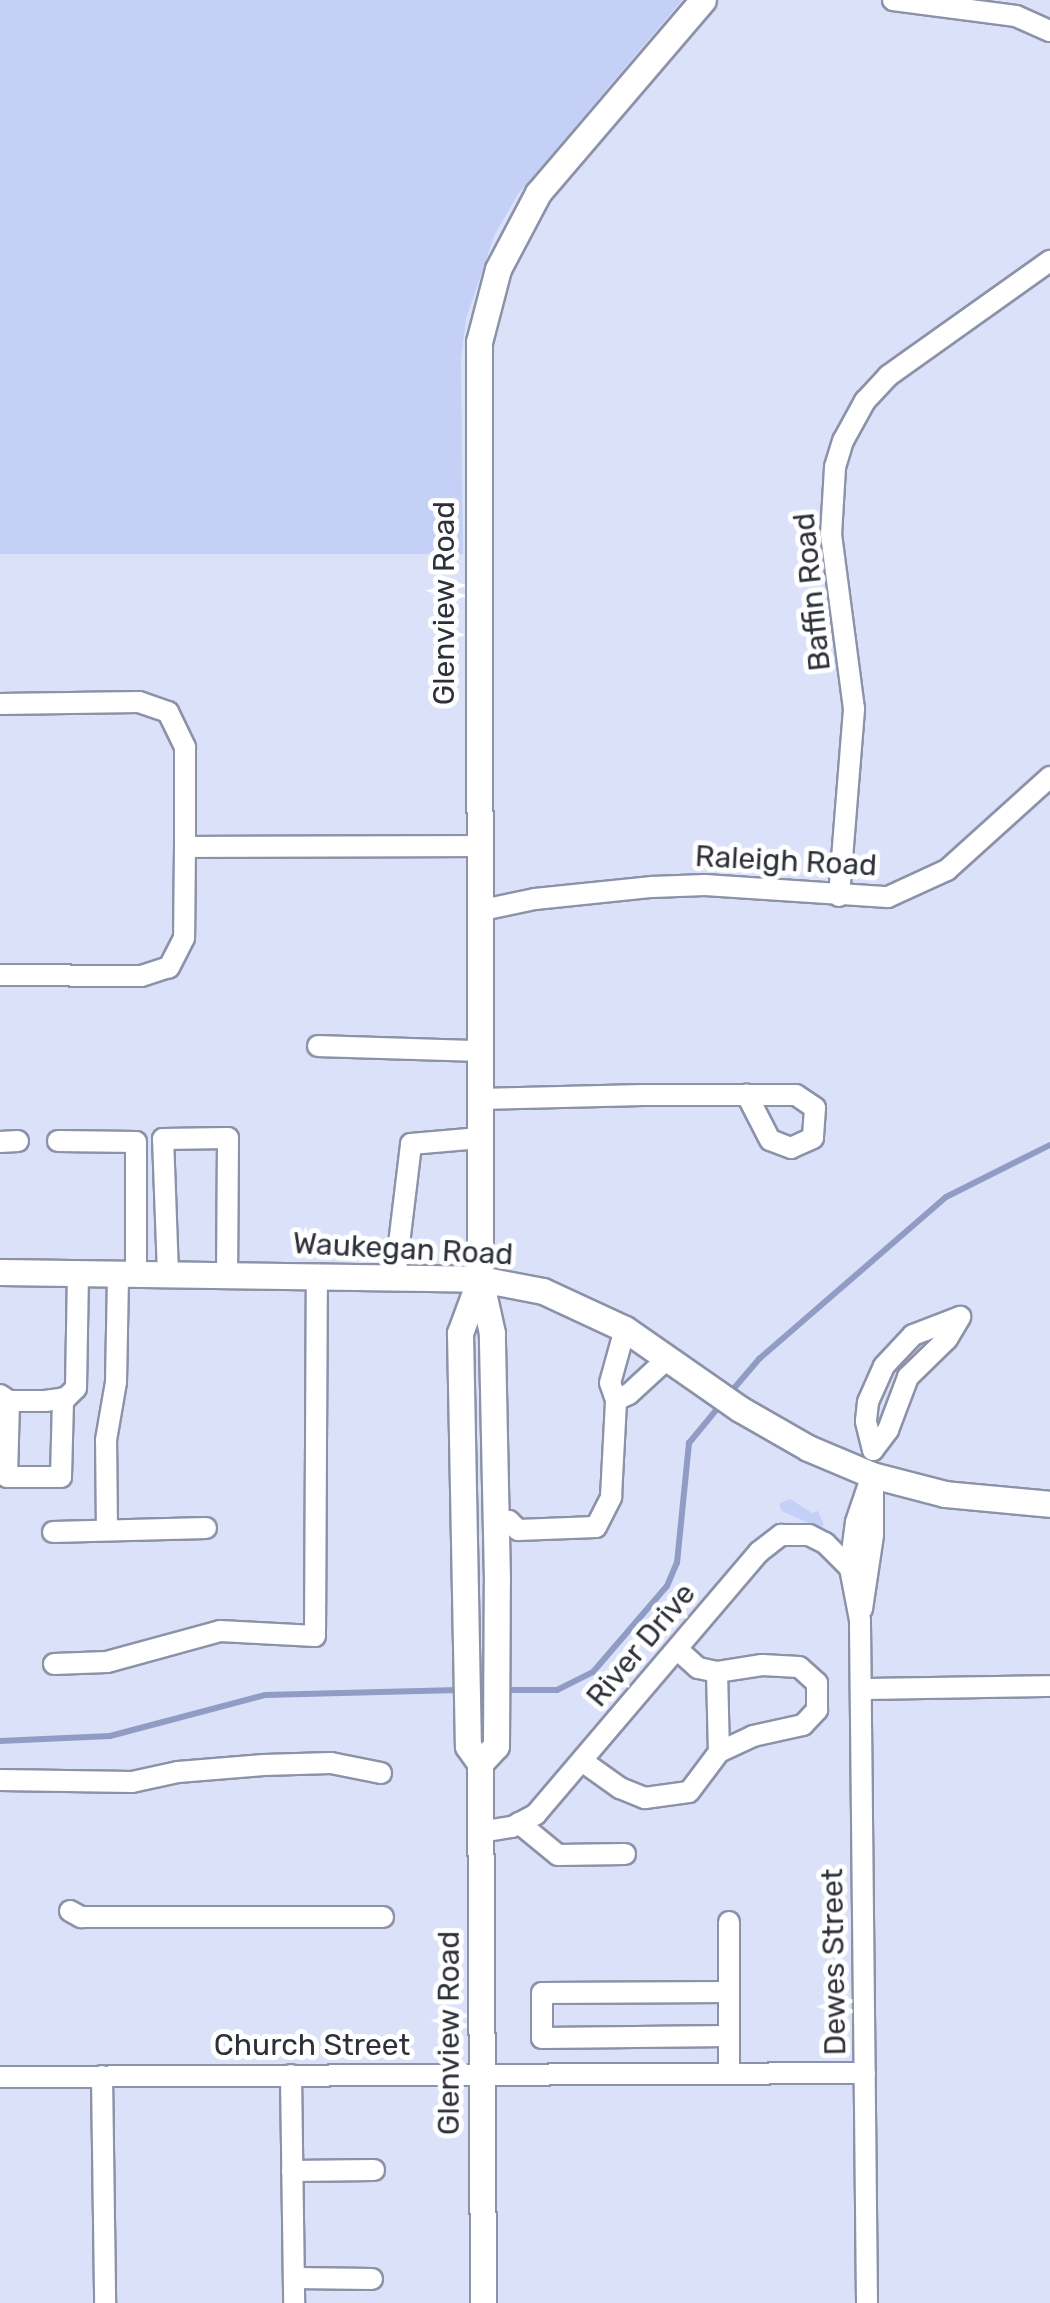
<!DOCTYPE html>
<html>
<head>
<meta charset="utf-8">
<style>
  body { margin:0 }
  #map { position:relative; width:1050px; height:2303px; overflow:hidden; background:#dae1f9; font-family:Rubik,sans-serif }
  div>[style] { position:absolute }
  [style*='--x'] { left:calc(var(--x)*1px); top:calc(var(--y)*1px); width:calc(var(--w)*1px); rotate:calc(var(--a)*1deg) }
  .green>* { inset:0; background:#c5d0f7 }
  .stream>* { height:6px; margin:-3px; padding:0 3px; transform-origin:3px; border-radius:3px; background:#919cc5 }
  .roads { filter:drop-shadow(2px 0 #8c92a8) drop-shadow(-2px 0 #8c92a8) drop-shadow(0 2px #8c92a8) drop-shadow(0 -2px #8c92a8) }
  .minor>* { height:20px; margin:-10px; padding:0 10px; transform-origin:10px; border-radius:10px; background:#fff }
  .major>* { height:25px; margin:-12.5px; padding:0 12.5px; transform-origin:12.5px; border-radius:12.5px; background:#fff }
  span { translate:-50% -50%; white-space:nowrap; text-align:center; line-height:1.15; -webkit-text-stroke:10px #fff; paint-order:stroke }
  .street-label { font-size:30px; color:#2e303a }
</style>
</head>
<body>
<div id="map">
  <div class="green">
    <div style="clip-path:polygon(0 0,682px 0,518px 194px,494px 236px,466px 319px,461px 360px,463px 554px,0 554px)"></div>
    <div style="clip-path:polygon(790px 1499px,812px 1513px,818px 1511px,824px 1525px,819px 1528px,782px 1511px,779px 1504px)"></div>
  </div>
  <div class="stream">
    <div style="--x:730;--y:1393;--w:45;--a:-49.5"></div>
    <div style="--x:759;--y:1359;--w:247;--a:-40.9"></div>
    <div style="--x:946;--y:1197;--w:116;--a:-26.6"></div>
    <div style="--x:501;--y:1690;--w:56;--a:0"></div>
    <div style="--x:557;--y:1690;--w:40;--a:-26.6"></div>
    <div style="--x:593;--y:1672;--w:113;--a:-49.3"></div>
    <div style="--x:667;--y:1586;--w:25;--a:-67"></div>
    <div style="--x:677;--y:1563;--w:121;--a:-84.3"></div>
    <div style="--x:689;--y:1443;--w:52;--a:-50.5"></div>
    <div style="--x:0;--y:1741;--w:110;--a:-2.6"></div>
    <div style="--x:110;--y:1736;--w:160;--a:-14.8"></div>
    <div style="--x:265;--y:1695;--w:193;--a:-1.5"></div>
  </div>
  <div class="roads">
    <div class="minor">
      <div style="--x:893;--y:0;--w:124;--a:7.4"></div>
      <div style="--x:1016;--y:16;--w:37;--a:24"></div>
      <div style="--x:0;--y:704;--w:139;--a:-0.8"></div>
      <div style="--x:139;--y:702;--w:31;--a:19"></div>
      <div style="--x:168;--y:712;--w:39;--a:64"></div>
      <div style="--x:185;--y:747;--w:100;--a:90"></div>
      <div style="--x:185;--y:847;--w:91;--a:90.6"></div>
      <div style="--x:184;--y:938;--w:33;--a:117"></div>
      <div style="--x:169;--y:967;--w:29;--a:162"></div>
      <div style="--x:141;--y:976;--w:141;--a:-179.6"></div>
      <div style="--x:185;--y:847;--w:293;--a:-0.2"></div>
      <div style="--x:839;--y:896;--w:188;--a:-85.4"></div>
      <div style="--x:854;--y:709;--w:176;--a:-97.5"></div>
      <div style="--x:831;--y:535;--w:68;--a:-86.6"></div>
      <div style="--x:835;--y:467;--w:27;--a:-73"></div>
      <div style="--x:843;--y:441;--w:46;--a:-61.2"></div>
      <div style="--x:865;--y:401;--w:34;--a:-47"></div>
      <div style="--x:888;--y:376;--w:199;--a:-35.4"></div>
      <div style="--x:478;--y:911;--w:58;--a:-11.9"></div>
      <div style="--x:535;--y:899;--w:118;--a:-5.9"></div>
      <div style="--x:652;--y:887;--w:53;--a:-2.2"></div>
      <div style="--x:705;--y:885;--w:183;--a:3.8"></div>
      <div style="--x:888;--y:897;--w:65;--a:-24.6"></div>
      <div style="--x:947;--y:870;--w:139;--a:-42.1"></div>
      <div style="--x:318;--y:1046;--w:161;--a:1.8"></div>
      <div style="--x:479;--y:1099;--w:164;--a:-1.4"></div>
      <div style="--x:643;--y:1095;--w:153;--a:0"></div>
      <div style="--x:796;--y:1095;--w:23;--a:34"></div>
      <div style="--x:815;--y:1108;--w:30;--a:94"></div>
      <div style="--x:813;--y:1138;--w:24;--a:156"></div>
      <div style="--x:791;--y:1148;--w:22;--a:-159"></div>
      <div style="--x:770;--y:1140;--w:51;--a:-117.1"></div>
      <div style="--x:58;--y:1141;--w:78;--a:0.7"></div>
      <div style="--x:136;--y:1142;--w:132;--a:90"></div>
      <div style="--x:0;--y:1142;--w:18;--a:-3"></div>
      <div style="--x:168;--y:1274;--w:135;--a:-92.1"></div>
      <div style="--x:163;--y:1139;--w:65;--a:-0.9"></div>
      <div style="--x:228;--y:1138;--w:137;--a:90.4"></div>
      <div style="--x:395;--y:1277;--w:134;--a:-83.1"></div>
      <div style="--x:411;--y:1144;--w:69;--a:-5"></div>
      <div style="--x:0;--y:1395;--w:11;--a:34"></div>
      <div style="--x:9;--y:1401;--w:36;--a:0"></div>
      <div style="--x:45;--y:1401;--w:21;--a:-8"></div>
      <div style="--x:66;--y:1398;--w:14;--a:-45"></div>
      <div style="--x:76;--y:1388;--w:115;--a:-89"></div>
      <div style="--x:616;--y:1400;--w:14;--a:-25"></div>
      <div style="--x:629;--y:1394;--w:53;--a:-42.7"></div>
      <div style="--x:9;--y:1401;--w:76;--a:91.5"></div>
      <div style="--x:7;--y:1477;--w:54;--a:0"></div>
      <div style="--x:61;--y:1477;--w:79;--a:-88.5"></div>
      <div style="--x:873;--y:1450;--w:30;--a:-104"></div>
      <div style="--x:866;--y:1421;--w:19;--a:-84"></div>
      <div style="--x:868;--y:1402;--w:39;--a:-66"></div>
      <div style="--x:884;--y:1366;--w:42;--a:-46.9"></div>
      <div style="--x:913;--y:1335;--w:50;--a:-21"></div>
      <div style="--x:873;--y:1450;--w:25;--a:-53"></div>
      <div style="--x:888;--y:1430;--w:57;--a:-69.3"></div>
      <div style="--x:908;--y:1377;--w:54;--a:-44.3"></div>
      <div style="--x:947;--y:1339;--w:26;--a:-59"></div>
      <div style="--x:496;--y:1522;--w:13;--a:-4"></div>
      <div style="--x:509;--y:1521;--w:13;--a:45"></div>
      <div style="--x:518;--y:1530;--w:78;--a:-2.2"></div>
      <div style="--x:596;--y:1527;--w:34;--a:-63"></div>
      <div style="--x:611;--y:1497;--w:97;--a:-87"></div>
      <div style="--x:616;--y:1400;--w:18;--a:-109"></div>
      <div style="--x:610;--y:1383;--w:56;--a:-74.5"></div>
      <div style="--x:107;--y:1530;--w:90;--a:-90.6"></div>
      <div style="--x:106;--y:1440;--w:59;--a:-80.2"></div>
      <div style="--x:116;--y:1382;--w:108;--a:-88.9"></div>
      <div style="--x:53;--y:1532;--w:153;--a:-1.5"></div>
      <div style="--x:862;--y:1609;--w:75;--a:-81.5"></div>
      <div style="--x:873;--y:1535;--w:46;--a:-90"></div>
      <div style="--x:54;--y:1664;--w:53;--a:-2.2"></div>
      <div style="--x:107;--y:1662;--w:117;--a:-15.3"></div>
      <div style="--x:220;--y:1631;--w:95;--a:3"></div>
      <div style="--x:315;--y:1636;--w:360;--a:-89.7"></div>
      <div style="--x:717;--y:1672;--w:80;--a:88.6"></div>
      <div style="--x:861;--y:1689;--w:189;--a:-0.9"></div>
      <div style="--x:582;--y:1761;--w:47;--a:35.4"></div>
      <div style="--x:620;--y:1788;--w:27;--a:22"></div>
      <div style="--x:645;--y:1798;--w:44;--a:-7.8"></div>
      <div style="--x:689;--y:1792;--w:50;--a:-53.1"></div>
      <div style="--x:719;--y:1752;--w:38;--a:-25"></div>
      <div style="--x:753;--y:1736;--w:51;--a:-12.4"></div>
      <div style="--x:803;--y:1725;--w:21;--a:-47"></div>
      <div style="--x:817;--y:1710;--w:27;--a:-90"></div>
      <div style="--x:817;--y:1683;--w:24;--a:-138"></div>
      <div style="--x:799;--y:1667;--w:37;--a:-177"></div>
      <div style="--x:762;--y:1665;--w:46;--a:171.2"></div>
      <div style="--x:717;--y:1672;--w:19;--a:-168"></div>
      <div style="--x:698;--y:1668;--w:28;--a:-138"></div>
      <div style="--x:0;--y:1780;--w:132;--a:0.9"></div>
      <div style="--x:132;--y:1782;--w:47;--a:-12.3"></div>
      <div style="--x:178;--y:1772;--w:86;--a:-4.7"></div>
      <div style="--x:264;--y:1765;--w:67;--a:-1.7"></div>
      <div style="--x:331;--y:1763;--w:51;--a:11.3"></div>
      <div style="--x:519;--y:1823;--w:50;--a:39.4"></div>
      <div style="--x:558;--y:1855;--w:67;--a:-0.9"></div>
      <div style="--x:480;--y:1832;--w:32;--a:-9"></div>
      <div style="--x:512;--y:1827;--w:27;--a:-28"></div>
      <div style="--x:536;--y:1814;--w:344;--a:-49.6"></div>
      <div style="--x:759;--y:1552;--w:28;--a:-38"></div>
      <div style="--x:781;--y:1535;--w:28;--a:0"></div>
      <div style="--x:809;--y:1535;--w:18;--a:27"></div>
      <div style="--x:825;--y:1543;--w:35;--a:45"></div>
      <div style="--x:70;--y:1911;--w:13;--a:29"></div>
      <div style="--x:81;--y:1917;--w:302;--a:0"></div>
      <div style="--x:729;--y:1922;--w:151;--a:90"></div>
      <div style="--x:729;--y:1992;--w:187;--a:179.7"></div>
      <div style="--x:542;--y:1993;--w:45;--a:90"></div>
      <div style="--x:542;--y:2038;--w:187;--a:-0.6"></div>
      <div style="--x:291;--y:2075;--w:228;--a:89.2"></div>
      <div style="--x:102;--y:2076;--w:227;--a:89.2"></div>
      <div style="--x:0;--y:2077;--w:865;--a:-0.26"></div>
      <div style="--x:292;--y:2171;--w:82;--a:-0.7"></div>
      <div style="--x:294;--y:2278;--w:78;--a:0.7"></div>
      <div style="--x:867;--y:2303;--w:683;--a:-90.59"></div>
      <div style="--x:860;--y:1620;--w:53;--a:-100.9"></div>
      <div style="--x:850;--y:1568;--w:46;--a:-82.6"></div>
      <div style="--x:856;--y:1522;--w:50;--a:-71.2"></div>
    </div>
    <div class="major">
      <div style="--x:0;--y:1272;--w:480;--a:0.8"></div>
      <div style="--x:480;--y:1279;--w:64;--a:10.8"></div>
      <div style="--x:543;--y:1291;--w:90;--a:24.9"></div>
      <div style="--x:625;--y:1329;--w:140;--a:34.8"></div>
      <div style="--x:740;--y:1409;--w:78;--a:29.8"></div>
      <div style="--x:808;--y:1448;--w:69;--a:22.9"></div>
      <div style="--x:872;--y:1475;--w:75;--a:14.6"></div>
      <div style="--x:945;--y:1494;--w:105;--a:5.4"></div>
      <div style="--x:480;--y:1279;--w:58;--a:110.3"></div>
      <div style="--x:460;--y:1333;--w:413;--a:88.9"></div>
      <div style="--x:468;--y:1746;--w:21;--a:55"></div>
      <div style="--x:480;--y:1763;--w:540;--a:89.68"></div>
      <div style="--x:480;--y:1763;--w:23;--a:-47"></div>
      <div style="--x:496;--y:1746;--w:165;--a:-89.7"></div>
      <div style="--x:497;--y:1581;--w:248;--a:-91.2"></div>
      <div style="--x:492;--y:1333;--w:55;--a:-102.5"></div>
      <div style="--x:480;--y:1279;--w:937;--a:-90.06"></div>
      <div style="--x:479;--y:342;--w:75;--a:-75.4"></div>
      <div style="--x:498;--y:269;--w:86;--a:-62.2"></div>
      <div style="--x:538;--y:193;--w:254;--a:-49.5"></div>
    </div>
  </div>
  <div class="street-label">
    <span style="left:812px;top:592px;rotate:-96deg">Baffin Road</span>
    <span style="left:444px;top:603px;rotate:-90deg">Glenview Road</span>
    <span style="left:786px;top:861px;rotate:3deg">Raleigh Road</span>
    <span style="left:403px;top:1249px;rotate:3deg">Waukegan Road</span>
    <span style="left:641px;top:1645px;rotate:-50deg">River Drive</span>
    <span style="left:834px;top:1962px;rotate:-91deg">Dewes Street</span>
    <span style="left:449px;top:2033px;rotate:-90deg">Glenview Road</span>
    <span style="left:312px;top:2045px">Church Street</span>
  </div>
</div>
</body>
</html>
